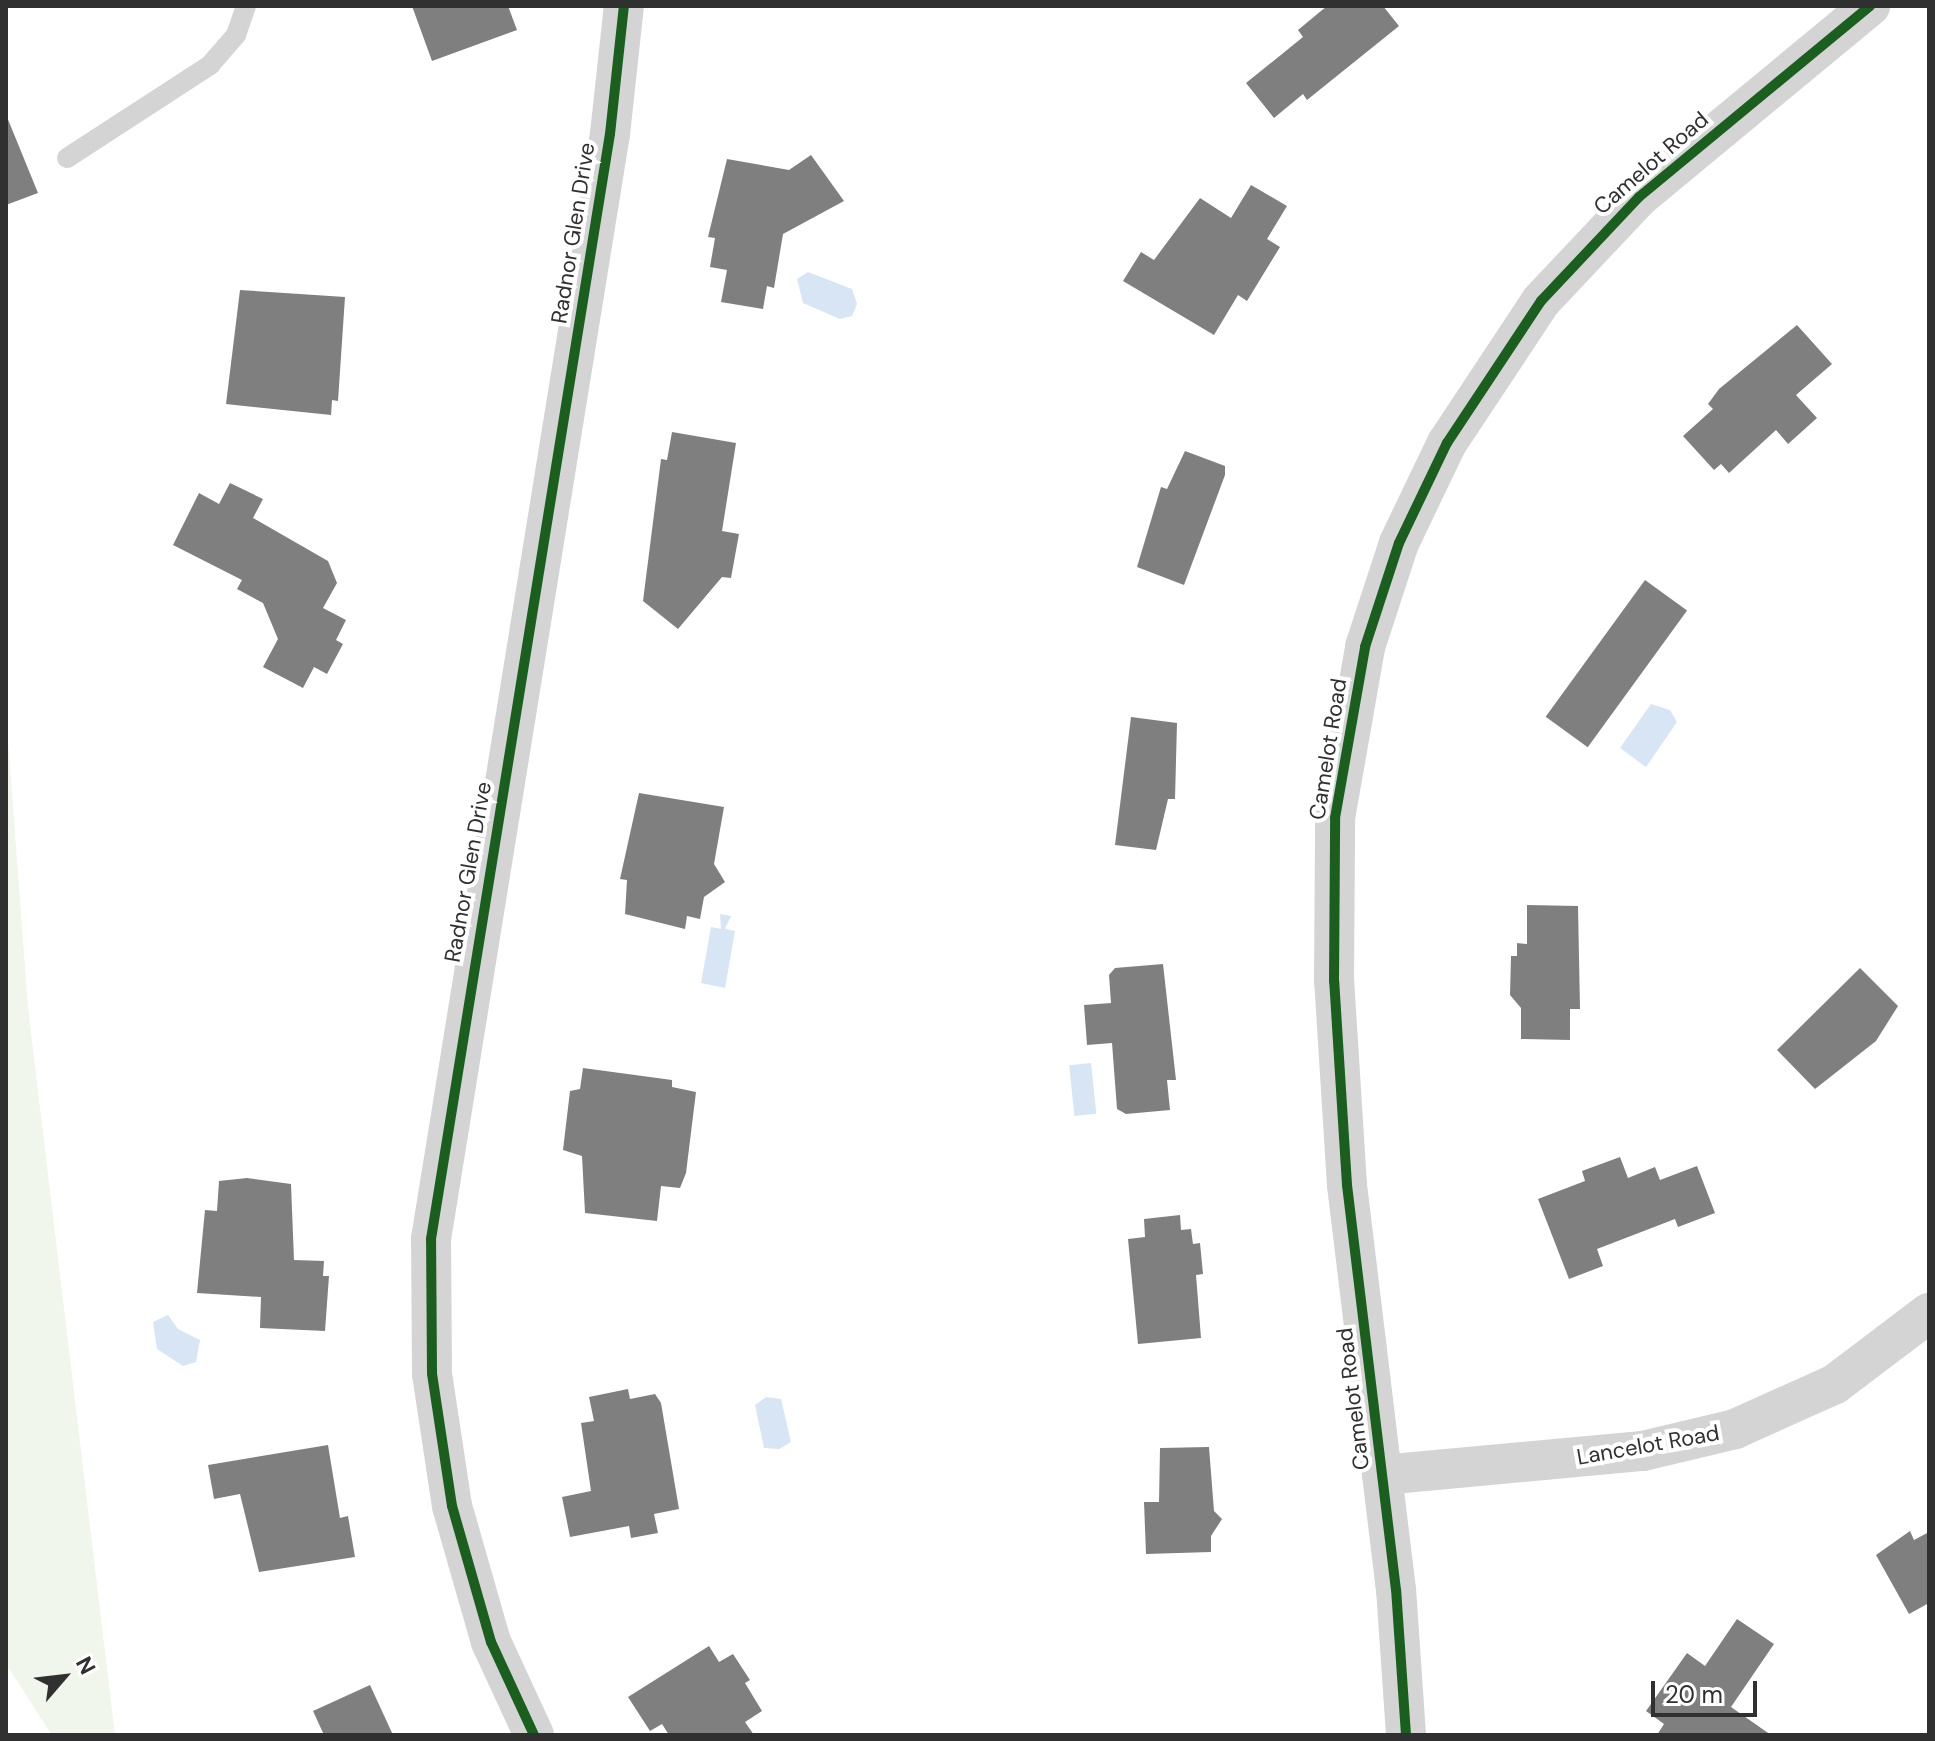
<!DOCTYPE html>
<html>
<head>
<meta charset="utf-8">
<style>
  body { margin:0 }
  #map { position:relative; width:1935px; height:1741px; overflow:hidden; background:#fff; font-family:"DM Sans",sans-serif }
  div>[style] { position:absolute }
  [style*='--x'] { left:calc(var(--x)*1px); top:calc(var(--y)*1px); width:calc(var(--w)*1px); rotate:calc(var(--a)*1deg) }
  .green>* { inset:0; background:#f0f6ec }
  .water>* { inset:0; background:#d8e5f4; transform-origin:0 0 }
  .building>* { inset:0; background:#7f7f7f; transform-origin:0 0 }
  .lane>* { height:20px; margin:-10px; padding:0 10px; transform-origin:10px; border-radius:10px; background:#d4d4d4 }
  .street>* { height:40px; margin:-20px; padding:0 20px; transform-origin:20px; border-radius:20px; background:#d4d4d4 }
  .cycleway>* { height:10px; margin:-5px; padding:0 5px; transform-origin:5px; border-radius:5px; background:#1b5e20 }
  span { translate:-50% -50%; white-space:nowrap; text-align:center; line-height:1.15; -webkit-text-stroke:8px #fff; paint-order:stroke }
  .street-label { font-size:22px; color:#303030 }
  .frame { position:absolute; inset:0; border:8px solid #303030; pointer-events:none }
  .north { position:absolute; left:24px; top:1637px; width:80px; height:80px; -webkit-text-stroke:6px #fff; paint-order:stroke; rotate:62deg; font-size:22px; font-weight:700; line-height:32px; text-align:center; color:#303030 }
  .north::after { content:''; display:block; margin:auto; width:28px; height:36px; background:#303030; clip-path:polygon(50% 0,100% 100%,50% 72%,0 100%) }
  .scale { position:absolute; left:1651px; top:1681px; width:106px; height:36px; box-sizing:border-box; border:4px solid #303030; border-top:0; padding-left:10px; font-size:24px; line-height:28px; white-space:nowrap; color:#303030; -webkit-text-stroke:6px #fff; paint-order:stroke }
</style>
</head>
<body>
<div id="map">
  <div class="green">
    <div style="clip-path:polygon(6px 713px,28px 1007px,115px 1735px,52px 1735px,6px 1664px)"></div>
  </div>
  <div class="water">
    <div style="clip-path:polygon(808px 272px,852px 289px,857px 304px,852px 316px,840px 319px,803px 303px,797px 279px)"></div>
    <div style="clip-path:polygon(1651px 704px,1670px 710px,1677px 722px,1646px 767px,1620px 748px)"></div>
    <div style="clip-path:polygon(720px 914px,731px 916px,725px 929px,735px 931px,725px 988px,701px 983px,711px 927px,721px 929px)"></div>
    <div style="left:1091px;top:1063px;width:51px;height:22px;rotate:84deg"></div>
    <div style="clip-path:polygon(168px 1315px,178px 1329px,200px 1340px,196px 1362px,183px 1366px,157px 1349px,153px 1322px)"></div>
    <div style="clip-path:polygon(766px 1397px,781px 1399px,791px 1442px,779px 1449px,764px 1448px,755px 1405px)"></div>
  </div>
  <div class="building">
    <div style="clip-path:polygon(412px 6px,508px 6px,517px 30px,432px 61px)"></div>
    <div style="clip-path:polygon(1327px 6px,1383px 6px,1399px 26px,1307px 100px,1303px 94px,1274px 118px,1246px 83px,1303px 37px,1298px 30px)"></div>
    <div style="clip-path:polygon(7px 117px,38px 193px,6px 205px,6px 118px)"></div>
    <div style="clip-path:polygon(811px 155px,844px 201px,783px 234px,774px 288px,767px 286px,763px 309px,721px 302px,727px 270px,710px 267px,715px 238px,708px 237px,727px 159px,789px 170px)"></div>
    <div style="clip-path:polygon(1251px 185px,1287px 206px,1267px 239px,1280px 247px,1247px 301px,1238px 295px,1214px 335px,1123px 281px,1141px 252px,1154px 260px,1200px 198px,1231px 218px)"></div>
    <div style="clip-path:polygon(240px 290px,345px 297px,338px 401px,332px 400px,331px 415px,226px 404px)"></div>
    <div style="clip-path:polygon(1797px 325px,1832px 364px,1796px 395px,1817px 418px,1788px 444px,1776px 430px,1729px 473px,1721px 464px,1714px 470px,1683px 436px,1713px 409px,1708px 404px,1719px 389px)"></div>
    <div style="clip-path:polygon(672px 432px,736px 443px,722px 531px,739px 534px,731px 578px,722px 577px,678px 629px,643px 601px,661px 459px,667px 460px)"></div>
    <div style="clip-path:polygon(1185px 451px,1225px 466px,1225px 475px,1184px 585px,1137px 567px,1161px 487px,1167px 489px)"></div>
    <div style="clip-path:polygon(230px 483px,263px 499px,253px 518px,328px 561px,337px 583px,323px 608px,346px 620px,336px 640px,343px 644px,327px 674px,314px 667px,303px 688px,263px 667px,278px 639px,263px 603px,237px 589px,242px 580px,173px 545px,199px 493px,219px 504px)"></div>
    <div style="left:1645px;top:580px;width:52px;height:169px;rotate:36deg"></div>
    <div style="clip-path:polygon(1131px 717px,1177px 723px,1175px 799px,1168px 799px,1156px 850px,1115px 845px)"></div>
    <div style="clip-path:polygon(639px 793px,724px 807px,714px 864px,725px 882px,704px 897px,700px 919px,687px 916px,685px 929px,625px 914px,627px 880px,620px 879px)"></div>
    <div style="clip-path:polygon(1527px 905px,1578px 906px,1580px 1009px,1570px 1009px,1570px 1040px,1521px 1039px,1521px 1008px,1510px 995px,1511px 956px,1517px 956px,1517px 943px,1527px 944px)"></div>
    <div style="clip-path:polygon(1163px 964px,1176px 1080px,1167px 1080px,1170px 1110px,1126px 1114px,1117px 1109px,1112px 1043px,1087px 1045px,1084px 1005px,1111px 1003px,1109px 975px,1115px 968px)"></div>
    <div style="clip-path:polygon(1860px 968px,1898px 1006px,1876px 1041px,1815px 1089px,1777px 1050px)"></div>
    <div style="clip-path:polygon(583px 1068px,672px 1080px,672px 1087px,696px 1092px,686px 1173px,680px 1188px,661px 1186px,657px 1221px,585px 1213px,582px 1156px,563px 1150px,570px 1091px,580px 1089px)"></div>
    <div style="clip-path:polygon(1620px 1157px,1628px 1178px,1655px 1167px,1660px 1180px,1697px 1166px,1715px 1213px,1678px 1227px,1675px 1219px,1597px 1249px,1603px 1266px,1569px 1279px,1538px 1199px,1585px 1181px,1582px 1171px)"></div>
    <div style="clip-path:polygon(247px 1178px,291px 1184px,294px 1260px,324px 1261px,323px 1276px,329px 1276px,325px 1331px,260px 1328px,261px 1297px,197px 1293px,205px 1210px,217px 1211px,219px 1181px)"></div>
    <div style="clip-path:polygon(1180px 1215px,1181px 1230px,1191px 1229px,1193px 1244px,1200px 1243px,1203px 1274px,1196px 1275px,1201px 1338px,1138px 1344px,1128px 1239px,1145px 1237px,1144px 1219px)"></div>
    <div style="clip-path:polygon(628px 1389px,630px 1399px,655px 1394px,661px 1403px,679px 1509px,654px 1514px,658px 1533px,631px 1538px,629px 1526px,570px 1537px,562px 1497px,591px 1491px,581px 1423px,594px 1421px,589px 1397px)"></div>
    <div style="clip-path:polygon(328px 1445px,340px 1518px,348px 1516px,355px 1557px,259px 1572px,240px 1494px,214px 1499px,208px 1465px)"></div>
    <div style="clip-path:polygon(1209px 1447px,1214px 1511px,1222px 1519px,1211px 1536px,1211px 1552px,1146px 1554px,1144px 1502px,1159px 1502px,1160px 1448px)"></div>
    <div style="clip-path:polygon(1910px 1531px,1914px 1540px,1929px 1532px,1929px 1603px,1909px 1614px,1876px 1555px)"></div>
    <div style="clip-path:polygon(1737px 1619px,1774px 1644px,1731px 1707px,1771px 1735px,1657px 1735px,1664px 1724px,1646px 1711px,1687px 1653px,1705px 1666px)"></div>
    <div style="clip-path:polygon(709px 1646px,719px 1662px,733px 1654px,750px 1680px,745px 1683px,762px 1711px,745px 1722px,754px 1735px,669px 1735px,662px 1724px,650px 1731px,628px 1697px)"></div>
    <div style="clip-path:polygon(370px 1685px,393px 1735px,324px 1735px,313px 1711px)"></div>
  </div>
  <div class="lane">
    <div style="--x:67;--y:158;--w:171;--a:-33"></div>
    <div style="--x:210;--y:65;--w:40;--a:-49"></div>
    <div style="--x:236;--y:35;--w:31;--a:-71"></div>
  </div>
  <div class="street">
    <div style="--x:1382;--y:1475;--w:262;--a:-5.3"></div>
    <div style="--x:1643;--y:1451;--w:95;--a:-13.4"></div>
    <div style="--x:1735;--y:1429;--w:110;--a:-24.2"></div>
    <div style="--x:1835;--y:1384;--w:118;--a:-37.1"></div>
    <div style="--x:534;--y:1735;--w:102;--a:-114.8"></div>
    <div style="--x:491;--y:1642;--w:141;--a:-106"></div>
    <div style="--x:452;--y:1506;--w:134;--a:-98.6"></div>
    <div style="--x:432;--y:1373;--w:134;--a:-90.4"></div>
    <div style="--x:431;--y:1239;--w:1119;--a:-80.8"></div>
    <div style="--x:610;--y:134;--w:129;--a:-83.8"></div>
    <div style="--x:1406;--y:1735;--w:145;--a:-93.9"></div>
    <div style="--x:1396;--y:1590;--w:408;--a:-96.9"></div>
    <div style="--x:1347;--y:1185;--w:204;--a:-93.6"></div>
    <div style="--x:1334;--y:981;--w:163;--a:-89.6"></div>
    <div style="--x:1335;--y:818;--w:174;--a:-80"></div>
    <div style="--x:1365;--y:647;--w:109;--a:-71.9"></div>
    <div style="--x:1399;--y:543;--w:111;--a:-64.4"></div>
    <div style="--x:1447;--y:443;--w:170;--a:-56.5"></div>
    <div style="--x:1541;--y:301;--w:143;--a:-46.7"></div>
    <div style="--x:1639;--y:197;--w:300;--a:-39.6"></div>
  </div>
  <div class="cycleway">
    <div style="--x:534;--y:1735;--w:102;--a:-114.8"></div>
    <div style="--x:491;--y:1642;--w:141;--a:-106"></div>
    <div style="--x:452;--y:1506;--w:134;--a:-98.6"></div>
    <div style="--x:432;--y:1373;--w:134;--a:-90.4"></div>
    <div style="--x:431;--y:1239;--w:1119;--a:-80.8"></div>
    <div style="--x:610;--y:134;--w:129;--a:-83.8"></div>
    <div style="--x:1406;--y:1735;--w:145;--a:-93.9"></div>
    <div style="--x:1396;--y:1590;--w:408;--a:-96.9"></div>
    <div style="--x:1347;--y:1185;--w:204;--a:-93.6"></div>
    <div style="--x:1334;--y:981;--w:163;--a:-89.6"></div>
    <div style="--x:1335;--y:818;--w:174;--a:-80"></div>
    <div style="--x:1365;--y:647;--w:109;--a:-71.9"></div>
    <div style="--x:1399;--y:543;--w:111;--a:-64.4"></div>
    <div style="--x:1447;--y:443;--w:170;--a:-56.5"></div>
    <div style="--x:1541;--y:301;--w:143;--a:-46.7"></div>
    <div style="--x:1639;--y:197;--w:300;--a:-39.6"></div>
  </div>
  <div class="street-label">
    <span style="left:1651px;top:163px;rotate:-41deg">Camelot Road</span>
    <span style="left:573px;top:233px;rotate:-81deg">Radnor Glen Drive</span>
    <span style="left:1328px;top:749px;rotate:-81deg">Camelot Road</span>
    <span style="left:468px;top:872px;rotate:-80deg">Radnor Glen Drive</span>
    <span style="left:1353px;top:1399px;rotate:-97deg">Camelot Road</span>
    <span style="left:1648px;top:1445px;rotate:-10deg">Lancelot Road</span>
  </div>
  <div class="frame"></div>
  <div class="north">N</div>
  <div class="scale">20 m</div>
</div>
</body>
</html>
